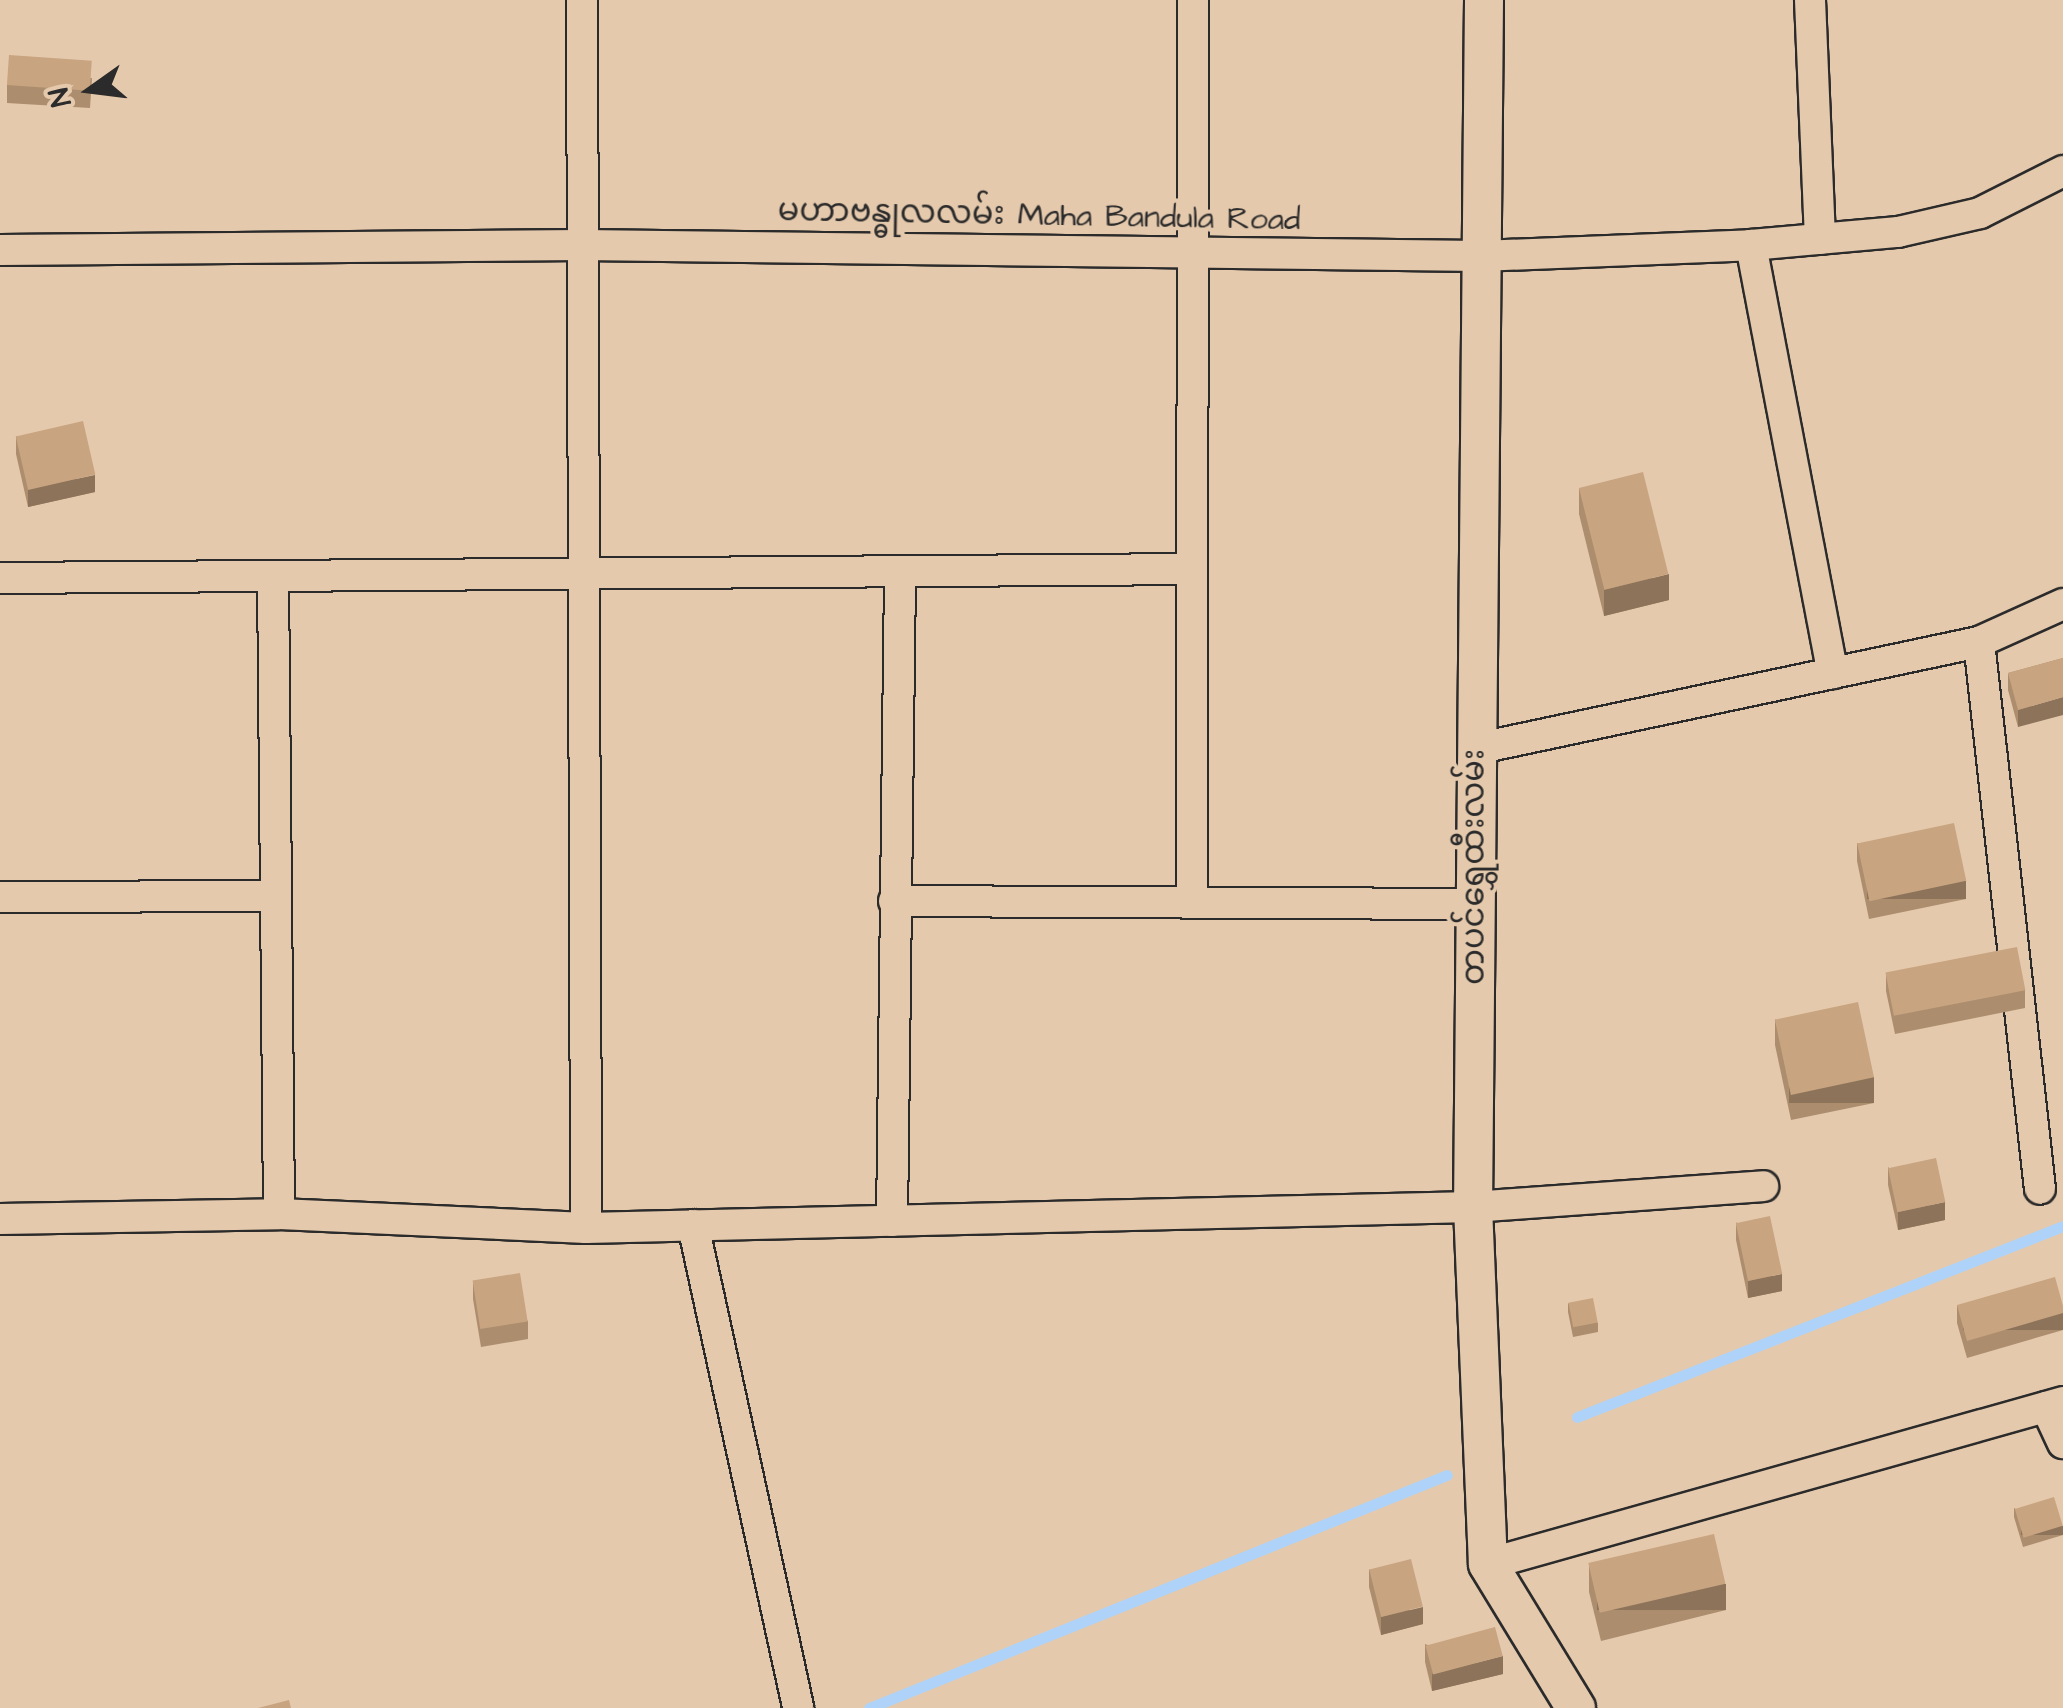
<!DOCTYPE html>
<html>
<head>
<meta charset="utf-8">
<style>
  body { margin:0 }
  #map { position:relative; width:2063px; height:1708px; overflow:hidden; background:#e5c9ac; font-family:"Architects Daughter","Noto Sans Myanmar",sans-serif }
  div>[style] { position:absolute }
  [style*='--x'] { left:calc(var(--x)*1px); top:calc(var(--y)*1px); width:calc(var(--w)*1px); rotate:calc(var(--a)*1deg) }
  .stream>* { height:11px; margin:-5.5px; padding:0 5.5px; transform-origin:5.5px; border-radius:5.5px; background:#afd3f8 }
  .roads { filter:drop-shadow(2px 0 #2b2b2b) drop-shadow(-2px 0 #2b2b2b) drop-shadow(0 2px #2b2b2b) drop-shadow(0 -2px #2b2b2b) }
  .minor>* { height:30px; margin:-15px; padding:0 15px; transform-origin:15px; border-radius:15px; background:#e5c9ac }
  .tertiary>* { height:38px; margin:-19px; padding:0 19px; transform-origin:19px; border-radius:19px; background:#e5c9ac }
  .wall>* { inset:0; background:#ac8d6e }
  .shaded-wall>* { inset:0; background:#8c735a; transform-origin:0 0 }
  .building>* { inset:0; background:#c8a480; transform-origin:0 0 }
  span { translate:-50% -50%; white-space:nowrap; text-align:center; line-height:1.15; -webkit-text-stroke:8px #e5c9ac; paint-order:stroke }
  .street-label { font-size:32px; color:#2b2b2b }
  .north { position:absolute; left:40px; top:40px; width:100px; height:100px; -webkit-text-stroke:8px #e5c9ac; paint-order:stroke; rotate:256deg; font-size:28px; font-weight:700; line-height:40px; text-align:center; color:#2b2b2b }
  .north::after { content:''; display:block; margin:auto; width:35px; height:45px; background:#2b2b2b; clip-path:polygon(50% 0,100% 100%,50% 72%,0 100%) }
</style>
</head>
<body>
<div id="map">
  <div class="stream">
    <div style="--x:1577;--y:1417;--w:522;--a:-21.46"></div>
    <div style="--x:869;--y:1708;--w:623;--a:-21.96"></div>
  </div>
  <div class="roads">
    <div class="minor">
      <div style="--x:582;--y:0;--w:1228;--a:89.81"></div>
      <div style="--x:1810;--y:0;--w:239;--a:87.6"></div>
      <div style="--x:1751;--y:245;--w:436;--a:79.2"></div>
      <div style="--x:0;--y:250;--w:582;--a:-0.49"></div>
      <div style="--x:582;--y:245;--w:899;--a:0.7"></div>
      <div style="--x:1481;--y:256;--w:270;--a:-2.3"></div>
      <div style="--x:1751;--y:245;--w:148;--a:-5.1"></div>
      <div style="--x:1898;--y:232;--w:84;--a:-13"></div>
      <div style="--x:1980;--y:213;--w:93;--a:-26.8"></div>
      <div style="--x:273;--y:576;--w:638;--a:89.46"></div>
      <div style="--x:0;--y:578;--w:1192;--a:-0.43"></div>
      <div style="--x:1979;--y:642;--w:550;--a:83.64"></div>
      <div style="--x:1475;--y:749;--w:515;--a:-11.99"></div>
      <div style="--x:1979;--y:642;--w:92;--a:-24.3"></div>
      <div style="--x:0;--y:897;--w:276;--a:-0.2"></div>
      <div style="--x:894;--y:901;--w:581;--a:0.3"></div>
      <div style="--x:1192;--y:901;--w:901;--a:-89.94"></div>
      <div style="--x:0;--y:1219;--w:279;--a:-1"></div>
      <div style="--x:279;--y:1214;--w:307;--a:2.6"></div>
      <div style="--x:586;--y:1228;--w:887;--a:-1.36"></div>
      <div style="--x:1473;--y:1207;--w:291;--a:-4.1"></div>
      <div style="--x:892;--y:1221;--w:650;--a:-89.29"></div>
      <div style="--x:693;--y:1225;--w:494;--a:77.7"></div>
      <div style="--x:2046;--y:1407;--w:40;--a:65"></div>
      <div style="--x:1488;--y:1564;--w:597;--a:-15.73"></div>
    </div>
    <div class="tertiary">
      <div style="--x:1484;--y:0;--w:1207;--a:90.52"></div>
      <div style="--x:1473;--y:1207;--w:357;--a:87.6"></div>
      <div style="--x:1488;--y:1564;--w:169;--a:58.6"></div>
    </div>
  </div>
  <div class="wall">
    <div style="clip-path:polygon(92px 78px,90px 108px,7px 103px,7px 85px)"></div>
    <div style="clip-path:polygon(16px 436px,95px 492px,28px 507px,16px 454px)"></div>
    <div style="clip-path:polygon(1579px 488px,1669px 600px,1604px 616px,1579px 514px)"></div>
    <div style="clip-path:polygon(2063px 658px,2018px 727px,2008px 690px,2008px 673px)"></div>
    <div style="clip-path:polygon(1857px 843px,1966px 899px,1869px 919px,1857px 861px)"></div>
    <div style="clip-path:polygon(1886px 973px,2025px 990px,2025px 1008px,1895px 1034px,1886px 991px)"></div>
    <div style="clip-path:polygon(1775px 1019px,1874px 1103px,1791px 1120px,1775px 1045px)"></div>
    <div style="clip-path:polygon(1888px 1167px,1945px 1220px,1898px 1230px,1888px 1185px)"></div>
    <div style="clip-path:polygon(1736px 1222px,1782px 1291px,1748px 1298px,1736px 1240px)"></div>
    <div style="clip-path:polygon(473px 1282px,528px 1321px,528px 1339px,481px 1347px,473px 1299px)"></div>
    <div style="clip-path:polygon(1568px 1303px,1598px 1323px,1598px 1332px,1573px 1337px,1568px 1312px)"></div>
    <div style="clip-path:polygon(1957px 1305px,2063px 1313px,2063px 1330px,1967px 1358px,1957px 1323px)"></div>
    <div style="clip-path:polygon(2014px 1508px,2063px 1535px,2023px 1547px,2014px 1517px)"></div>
    <div style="clip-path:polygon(1589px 1566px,1726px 1610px,1601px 1641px,1589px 1592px)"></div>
    <div style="clip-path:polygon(1369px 1569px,1423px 1624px,1381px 1635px,1369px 1587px)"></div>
    <div style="clip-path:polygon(1425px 1644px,1503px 1674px,1432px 1691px,1425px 1662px)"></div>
  </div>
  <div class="shaded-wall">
    <div style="clip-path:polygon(95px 475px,95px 492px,28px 507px,28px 489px)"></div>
    <div style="clip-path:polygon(1669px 574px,1669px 600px,1604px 616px,1604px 590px)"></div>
    <div style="clip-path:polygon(2063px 697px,2063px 715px,2018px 727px,2018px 710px)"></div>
    <div style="left:1966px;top:881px;width:18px;height:99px;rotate:90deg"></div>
    <div style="left:1874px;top:1077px;width:26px;height:85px;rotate:90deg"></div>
    <div style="clip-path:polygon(1945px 1202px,1945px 1220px,1898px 1230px,1898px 1212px)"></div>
    <div style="clip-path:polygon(1782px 1274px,1782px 1291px,1748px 1298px,1748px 1281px)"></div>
    <div style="left:2063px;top:1313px;width:17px;height:100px;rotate:90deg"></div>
    <div style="left:2063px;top:1526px;width:9px;height:42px;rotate:90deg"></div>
    <div style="left:1726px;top:1584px;width:26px;height:129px;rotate:90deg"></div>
    <div style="clip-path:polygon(1423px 1607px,1423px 1624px,1381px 1635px,1381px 1617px)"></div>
    <div style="clip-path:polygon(1503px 1656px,1503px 1674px,1432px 1691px,1432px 1674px)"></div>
  </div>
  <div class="building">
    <div style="left:9px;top:55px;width:83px;height:30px;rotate:4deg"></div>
    <div style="left:83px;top:421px;width:55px;height:69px;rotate:77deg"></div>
    <div style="left:1643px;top:472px;width:105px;height:66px;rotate:76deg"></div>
    <div style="clip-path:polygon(2063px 658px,2063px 697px,2018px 710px,2008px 673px)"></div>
    <div style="left:1954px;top:823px;width:59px;height:99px;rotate:78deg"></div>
    <div style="left:2017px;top:947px;width:44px;height:134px;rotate:79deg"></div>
    <div style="left:1858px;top:1002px;width:77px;height:85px;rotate:78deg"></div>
    <div style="left:1936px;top:1158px;width:45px;height:49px;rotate:78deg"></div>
    <div style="left:1770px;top:1216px;width:59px;height:35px;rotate:78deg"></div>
    <div style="left:520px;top:1273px;width:49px;height:48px;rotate:81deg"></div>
    <div style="clip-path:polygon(2055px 1277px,2063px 1306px,2063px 1313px,1967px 1341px,1957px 1305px)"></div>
    <div style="left:1593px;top:1298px;width:25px;height:25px;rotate:79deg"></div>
    <div style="left:2054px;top:1497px;width:30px;height:41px;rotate:73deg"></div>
    <div style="left:1714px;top:1534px;width:51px;height:129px;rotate:77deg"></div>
    <div style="left:1411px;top:1559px;width:49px;height:43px;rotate:76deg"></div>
    <div style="left:1495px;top:1627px;width:30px;height:72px;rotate:75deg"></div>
    <div style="clip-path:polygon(289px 1700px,291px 1708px,258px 1708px)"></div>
  </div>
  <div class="street-label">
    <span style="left:1039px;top:216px;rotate:1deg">မဟာဗန္ဓုလလမ်း Maha Bandula Road</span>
    <span style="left:1475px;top:867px;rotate:-90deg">တပင်ရွှေထီးလမ်း</span>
  </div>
  <div class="north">N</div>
</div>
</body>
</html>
